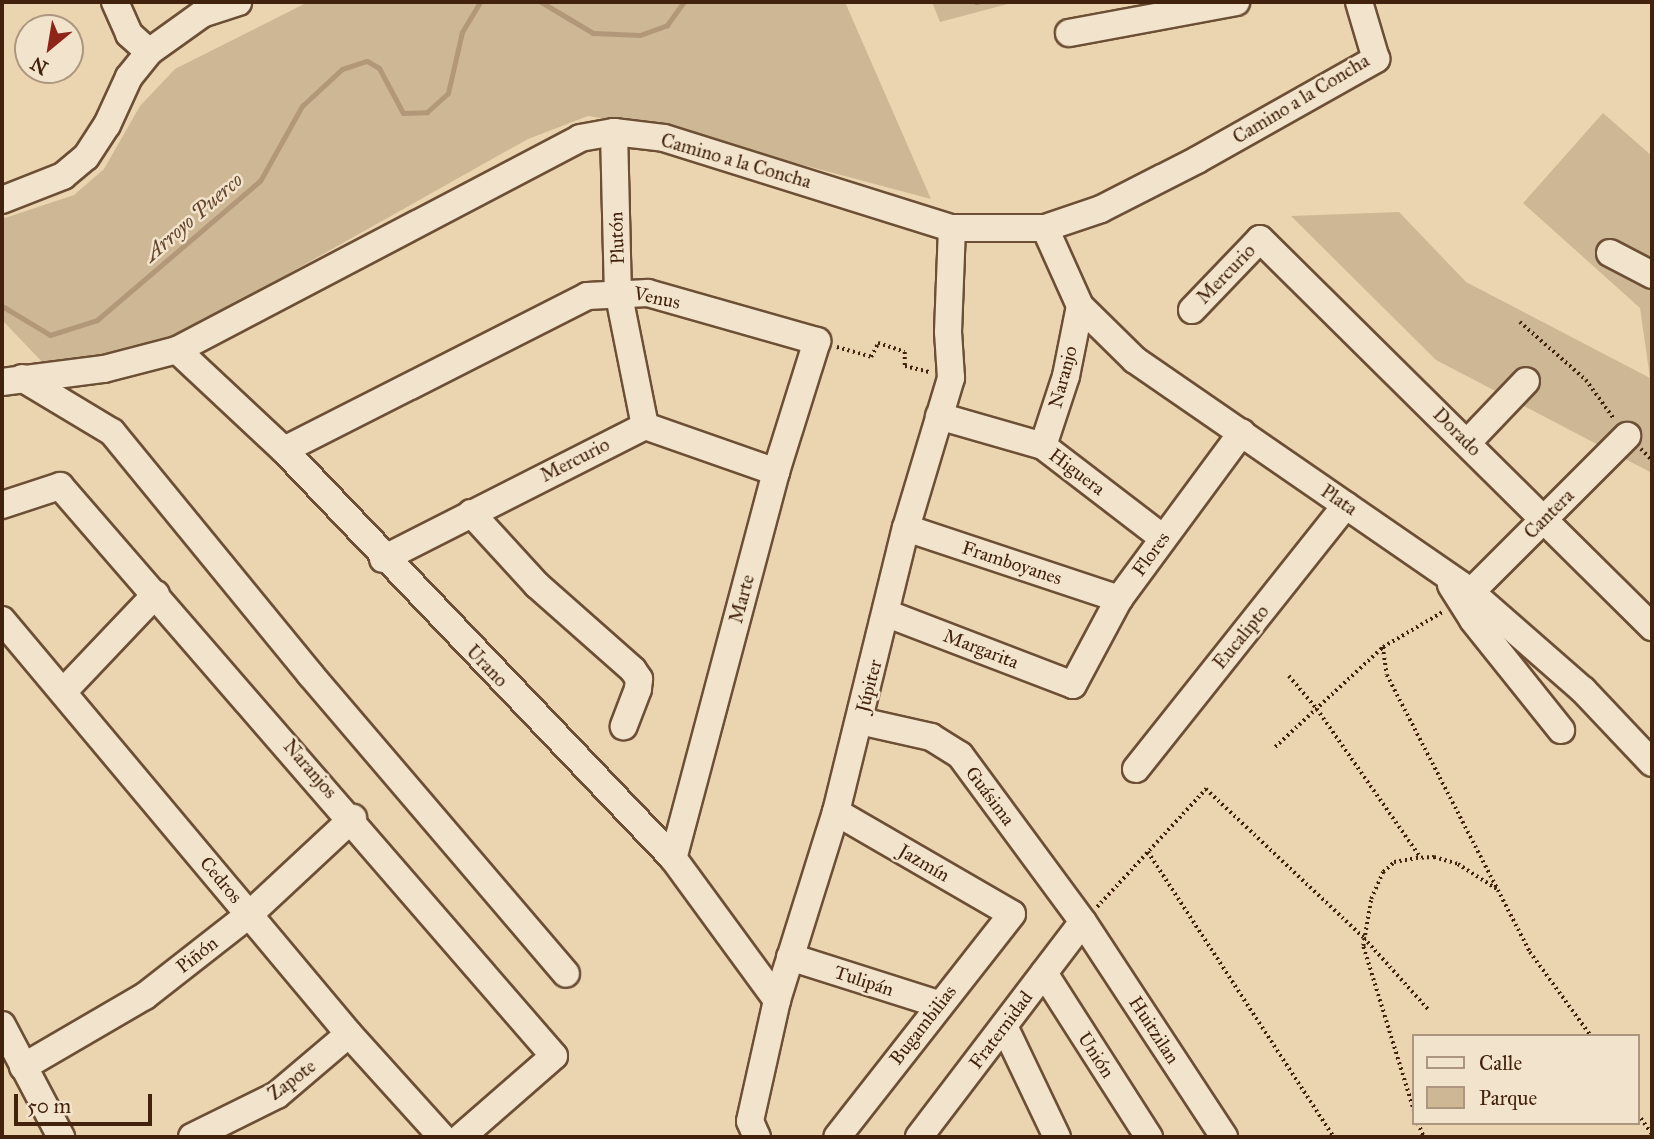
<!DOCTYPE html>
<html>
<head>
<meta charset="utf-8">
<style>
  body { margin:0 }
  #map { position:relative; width:1654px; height:1139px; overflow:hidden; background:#ebd5b0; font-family:"IM FELL Great Primer",serif }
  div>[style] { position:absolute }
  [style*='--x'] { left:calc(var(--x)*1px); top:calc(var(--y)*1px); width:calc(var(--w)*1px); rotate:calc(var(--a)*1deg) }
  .green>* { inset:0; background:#ceb794 }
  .stream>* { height:5px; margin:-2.5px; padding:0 2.5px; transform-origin:2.5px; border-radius:2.5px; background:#b29878 }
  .path>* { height:3.5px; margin-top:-1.75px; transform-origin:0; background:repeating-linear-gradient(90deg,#42220c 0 2px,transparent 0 5.5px) }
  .roads { filter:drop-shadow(2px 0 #6c4f35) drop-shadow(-2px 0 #6c4f35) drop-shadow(0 2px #6c4f35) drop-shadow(0 -2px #6c4f35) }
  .minor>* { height:26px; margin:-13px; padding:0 13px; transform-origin:13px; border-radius:13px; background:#f2e4cc }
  span { translate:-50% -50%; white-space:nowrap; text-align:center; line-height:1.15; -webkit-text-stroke:5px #f2e4cc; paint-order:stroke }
  .street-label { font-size:19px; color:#42220c }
  .water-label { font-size:21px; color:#64452c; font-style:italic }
  .frame { position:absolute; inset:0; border:4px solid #42220c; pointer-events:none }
  .legend { position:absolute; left:1412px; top:1034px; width:228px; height:91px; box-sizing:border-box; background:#f2e4cc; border:2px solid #ac967f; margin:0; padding:9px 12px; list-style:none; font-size:21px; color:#42220c }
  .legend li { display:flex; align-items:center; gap:14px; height:35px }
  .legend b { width:35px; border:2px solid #ac967f }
  .north { position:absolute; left:14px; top:14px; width:70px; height:70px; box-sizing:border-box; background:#f2e4cc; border:2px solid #ac967f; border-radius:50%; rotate:210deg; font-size:19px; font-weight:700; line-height:28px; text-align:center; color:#42220c }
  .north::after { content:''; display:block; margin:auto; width:24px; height:32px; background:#8f2418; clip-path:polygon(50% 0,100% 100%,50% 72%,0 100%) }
  .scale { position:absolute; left:14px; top:1094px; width:138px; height:32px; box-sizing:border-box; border:4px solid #42220c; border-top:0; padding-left:9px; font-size:21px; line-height:24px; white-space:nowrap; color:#42220c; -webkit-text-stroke:5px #f2e4cc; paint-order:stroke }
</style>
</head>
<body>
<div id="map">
  <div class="green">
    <div style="clip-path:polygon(308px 2px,845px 2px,931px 199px,668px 129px,588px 116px,528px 139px,188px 330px,149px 347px,48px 368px,2px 320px,2px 219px,74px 195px,104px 169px,140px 106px,175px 69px)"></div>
    <div style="clip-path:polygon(932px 2px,1015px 2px,940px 22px)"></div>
    <div style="clip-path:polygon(1603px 113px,1652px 156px,1652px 473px,1436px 360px,1291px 216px,1399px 212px,1466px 282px,1650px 378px,1640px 308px,1523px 203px)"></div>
  </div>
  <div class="stream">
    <div style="--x:541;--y:2;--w:61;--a:30.8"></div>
    <div style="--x:593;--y:33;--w:47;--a:2.4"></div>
    <div style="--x:640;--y:35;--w:29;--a:-20"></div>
    <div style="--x:667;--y:25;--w:29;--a:-54"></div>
    <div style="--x:976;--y:2;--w:1;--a:0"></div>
    <div style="--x:2;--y:306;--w:56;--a:31.1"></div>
    <div style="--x:50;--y:335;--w:49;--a:-17.7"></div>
    <div style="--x:97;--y:320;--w:214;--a:-40.5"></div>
    <div style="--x:260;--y:181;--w:86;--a:-60.8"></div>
    <div style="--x:302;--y:106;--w:54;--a:-42.8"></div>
    <div style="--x:342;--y:69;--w:26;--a:-18"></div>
    <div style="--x:367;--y:61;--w:14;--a:30"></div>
    <div style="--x:379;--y:68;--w:51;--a:61.9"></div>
    <div style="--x:403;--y:113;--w:24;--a:-2"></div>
    <div style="--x:427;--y:112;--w:28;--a:-42"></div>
    <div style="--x:448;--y:93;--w:63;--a:-77.1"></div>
    <div style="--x:462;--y:32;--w:35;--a:-59"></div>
  </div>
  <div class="path">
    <div style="--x:1520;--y:322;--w:88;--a:41.3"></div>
    <div style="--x:1586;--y:380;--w:49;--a:54.1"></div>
    <div style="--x:837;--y:347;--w:35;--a:16"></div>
    <div style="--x:871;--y:357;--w:16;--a:-63"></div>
    <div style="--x:878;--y:343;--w:28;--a:18"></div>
    <div style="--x:905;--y:352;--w:14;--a:90"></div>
    <div style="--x:905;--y:366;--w:25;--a:14"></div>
    <div style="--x:1641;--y:449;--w:16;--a:45"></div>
    <div style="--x:1383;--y:647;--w:28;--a:82"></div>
    <div style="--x:1387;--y:675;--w:312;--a:62.7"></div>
    <div style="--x:1530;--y:952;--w:104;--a:54"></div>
    <div style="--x:1289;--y:676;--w:43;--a:49.7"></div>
    <div style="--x:1317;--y:709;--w:182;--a:55.1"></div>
    <div style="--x:1275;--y:747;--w:147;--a:-42.8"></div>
    <div style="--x:1383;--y:647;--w:71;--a:-30.5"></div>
    <div style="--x:1148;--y:852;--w:340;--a:56.9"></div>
    <div style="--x:1097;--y:907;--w:161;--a:-47.3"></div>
    <div style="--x:1206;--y:789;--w:217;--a:43.3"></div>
    <div style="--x:1364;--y:938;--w:96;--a:48"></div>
    <div style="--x:1414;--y:1112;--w:174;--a:-107.1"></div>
    <div style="--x:1363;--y:946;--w:48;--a:-80.3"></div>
    <div style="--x:1371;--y:899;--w:30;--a:-66"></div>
    <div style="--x:1383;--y:872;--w:15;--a:-42"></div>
    <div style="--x:1394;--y:862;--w:22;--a:-10"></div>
    <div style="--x:1416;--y:858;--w:18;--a:-3"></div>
    <div style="--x:1434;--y:857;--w:25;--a:16"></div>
    <div style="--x:1458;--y:864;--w:46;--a:32.7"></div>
    <div style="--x:1638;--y:1114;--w:24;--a:55"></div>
    <div style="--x:1418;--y:1123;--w:15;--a:67"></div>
  </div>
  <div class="roads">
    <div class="minor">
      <div style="--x:115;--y:2;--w:35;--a:66"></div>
      <div style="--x:129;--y:34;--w:27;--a:42"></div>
      <div style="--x:1069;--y:33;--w:170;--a:-10.5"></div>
      <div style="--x:614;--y:132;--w:159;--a:88.6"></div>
      <div style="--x:618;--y:291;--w:138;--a:78.7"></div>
      <div style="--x:2;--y:200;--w:66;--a:-21.5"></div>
      <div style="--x:63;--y:176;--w:30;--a:-40"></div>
      <div style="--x:86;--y:157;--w:38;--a:-57"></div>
      <div style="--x:107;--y:125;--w:53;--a:-65.4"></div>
      <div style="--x:129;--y:77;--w:32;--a:-51"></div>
      <div style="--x:149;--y:52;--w:65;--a:-35.6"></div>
      <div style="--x:202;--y:14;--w:38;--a:-18"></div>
      <div style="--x:1045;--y:228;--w:85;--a:65.8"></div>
      <div style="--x:1080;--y:306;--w:77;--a:44.5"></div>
      <div style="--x:1135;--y:360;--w:408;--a:34.6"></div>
      <div style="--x:1471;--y:592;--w:149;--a:41.2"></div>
      <div style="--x:1583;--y:690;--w:100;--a:46.6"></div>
      <div style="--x:1610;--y:253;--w:47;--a:27.6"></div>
      <div style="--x:1192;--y:310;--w:98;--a:-46.2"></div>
      <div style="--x:1260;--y:239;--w:552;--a:44.71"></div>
      <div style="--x:177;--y:350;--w:146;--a:43.1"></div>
      <div style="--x:284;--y:450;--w:564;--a:46.37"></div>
      <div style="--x:673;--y:858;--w:176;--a:53.8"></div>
      <div style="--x:22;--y:378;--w:105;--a:31"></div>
      <div style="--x:112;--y:432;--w:313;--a:50.7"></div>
      <div style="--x:310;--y:674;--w:394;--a:49.5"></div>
      <div style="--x:2;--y:382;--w:103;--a:-7.3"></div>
      <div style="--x:104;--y:369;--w:75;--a:-14.6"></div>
      <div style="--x:177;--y:350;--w:455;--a:-27.7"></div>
      <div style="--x:580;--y:138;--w:35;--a:-10"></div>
      <div style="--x:614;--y:132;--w:50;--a:6.8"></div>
      <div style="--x:664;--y:138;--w:302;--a:17.4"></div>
      <div style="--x:952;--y:228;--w:93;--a:0"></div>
      <div style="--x:1045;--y:228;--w:59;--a:-18.7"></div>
      <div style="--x:1101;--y:209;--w:108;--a:-27"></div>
      <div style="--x:1197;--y:160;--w:206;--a:-29.4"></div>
      <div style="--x:1376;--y:59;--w:59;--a:-106.6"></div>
      <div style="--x:939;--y:416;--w:108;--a:16.1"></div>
      <div style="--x:1043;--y:446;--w:151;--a:37.5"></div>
      <div style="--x:1468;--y:442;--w:84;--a:-46.4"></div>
      <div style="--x:1043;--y:446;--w:74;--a:-71.8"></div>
      <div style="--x:1066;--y:376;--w:71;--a:-78.7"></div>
      <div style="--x:284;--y:450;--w:340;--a:-26.9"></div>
      <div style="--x:587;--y:296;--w:61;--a:-2.8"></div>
      <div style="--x:648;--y:293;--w:176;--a:15.9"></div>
      <div style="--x:817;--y:341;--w:137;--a:107.4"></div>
      <div style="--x:776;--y:472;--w:400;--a:104.9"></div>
      <div style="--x:2;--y:505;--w:61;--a:-18.1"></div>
      <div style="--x:60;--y:486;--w:754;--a:49.09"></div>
      <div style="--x:554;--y:1056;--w:123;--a:138.9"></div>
      <div style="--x:471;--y:513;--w:98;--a:47.5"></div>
      <div style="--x:537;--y:585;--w:128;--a:41.5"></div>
      <div style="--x:633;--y:670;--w:11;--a:56"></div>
      <div style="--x:639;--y:679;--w:10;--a:96"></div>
      <div style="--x:638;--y:689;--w:40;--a:111"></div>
      <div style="--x:906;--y:528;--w:225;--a:18.4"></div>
      <div style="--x:383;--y:559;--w:294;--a:-26.9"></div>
      <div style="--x:645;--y:426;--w:139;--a:19.3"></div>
      <div style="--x:1451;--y:585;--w:41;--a:57.8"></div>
      <div style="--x:1473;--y:620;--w:141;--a:51.3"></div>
      <div style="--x:1471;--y:592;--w:221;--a:-45"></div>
      <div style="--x:888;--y:614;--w:198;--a:21"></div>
      <div style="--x:1073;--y:685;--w:98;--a:-61.9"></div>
      <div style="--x:1119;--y:599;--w:207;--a:-53.6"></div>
      <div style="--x:2;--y:620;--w:540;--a:50.03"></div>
      <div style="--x:349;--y:1034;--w:139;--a:47.9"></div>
      <div style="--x:63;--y:692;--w:135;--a:-46.5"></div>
      <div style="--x:860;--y:721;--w:73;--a:12.7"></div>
      <div style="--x:931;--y:737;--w:34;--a:32"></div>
      <div style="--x:960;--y:755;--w:207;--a:53.6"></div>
      <div style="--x:1083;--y:922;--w:257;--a:56.7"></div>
      <div style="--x:1136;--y:769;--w:337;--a:-51.5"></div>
      <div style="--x:836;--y:812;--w:203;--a:30.1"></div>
      <div style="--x:1012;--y:914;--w:283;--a:128.1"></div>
      <div style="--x:790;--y:957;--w:155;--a:17.6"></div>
      <div style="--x:1044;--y:973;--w:195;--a:57.4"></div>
      <div style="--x:2;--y:1025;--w:127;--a:62.2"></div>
      <div style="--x:1004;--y:1026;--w:123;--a:64.5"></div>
      <div style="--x:23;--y:1067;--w:141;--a:-30.2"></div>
      <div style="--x:145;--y:996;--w:133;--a:-38"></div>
      <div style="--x:250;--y:914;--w:141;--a:-43"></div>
      <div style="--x:192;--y:1137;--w:95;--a:-26.3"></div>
      <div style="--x:277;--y:1095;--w:94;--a:-40.3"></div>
      <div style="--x:757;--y:1137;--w:17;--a:-114"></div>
      <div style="--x:750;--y:1121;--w:124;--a:-77.4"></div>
      <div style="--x:777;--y:1000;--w:197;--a:-72.6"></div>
      <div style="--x:836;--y:812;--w:292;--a:-76.2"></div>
      <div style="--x:906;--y:528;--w:157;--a:-73.3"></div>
      <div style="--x:951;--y:378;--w:46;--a:-93.7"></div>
      <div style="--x:948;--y:332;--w:104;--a:-87.8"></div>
      <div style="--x:919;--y:1137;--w:270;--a:-52.7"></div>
    </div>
  </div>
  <div class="street-label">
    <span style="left:1301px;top:99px;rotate:-31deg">Camino a la Concha</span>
    <span style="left:736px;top:161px;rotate:16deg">Camino a la Concha</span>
    <span style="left:617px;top:238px;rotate:-92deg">Plutón</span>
    <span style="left:1226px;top:274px;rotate:-46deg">Mercurio</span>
    <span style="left:657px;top:298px;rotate:12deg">Venus</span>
    <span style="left:1063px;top:377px;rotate:-75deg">Naranjo</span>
    <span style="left:1457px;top:432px;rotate:45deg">Dorado</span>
    <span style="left:575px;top:460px;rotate:-27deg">Mercurio</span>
    <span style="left:1077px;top:472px;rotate:37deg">Higuera</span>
    <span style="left:1339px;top:500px;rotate:34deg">Plata</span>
    <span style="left:1549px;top:514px;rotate:-45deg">Cantera</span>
    <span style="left:1151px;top:554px;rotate:-54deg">Flores</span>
    <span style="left:1012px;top:563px;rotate:18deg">Framboyanes</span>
    <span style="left:742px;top:599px;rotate:-75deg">Marte</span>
    <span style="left:1241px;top:637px;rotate:-51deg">Eucalipto</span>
    <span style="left:981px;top:649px;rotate:21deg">Margarita</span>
    <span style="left:487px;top:666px;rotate:46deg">Urano</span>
    <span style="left:869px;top:686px;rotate:-75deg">Júpiter</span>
    <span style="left:310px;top:769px;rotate:49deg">Naranjos</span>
    <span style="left:990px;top:796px;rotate:53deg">Guásima</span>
    <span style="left:924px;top:863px;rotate:30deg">Jazmín</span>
    <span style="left:221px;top:880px;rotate:50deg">Cedros</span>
    <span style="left:197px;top:955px;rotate:-38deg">Piñón</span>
    <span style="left:864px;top:981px;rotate:18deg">Tulipán</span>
    <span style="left:923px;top:1025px;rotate:-52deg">Bugambilias</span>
    <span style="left:1001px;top:1030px;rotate:-53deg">Fraternidad</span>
    <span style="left:1154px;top:1030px;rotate:57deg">Huitzilan</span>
    <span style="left:1096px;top:1055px;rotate:57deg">Unión</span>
    <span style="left:292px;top:1080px;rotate:-37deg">Zapote</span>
  </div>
  <div class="water-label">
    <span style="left:193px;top:217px;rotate:-41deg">Arroyo Puerco</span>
  </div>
  <div class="frame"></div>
  <ul class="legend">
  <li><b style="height:9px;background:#f2e4cc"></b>Calle</li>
  <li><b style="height:19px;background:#ceb794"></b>Parque</li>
  </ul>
  <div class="north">N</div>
  <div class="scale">50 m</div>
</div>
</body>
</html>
